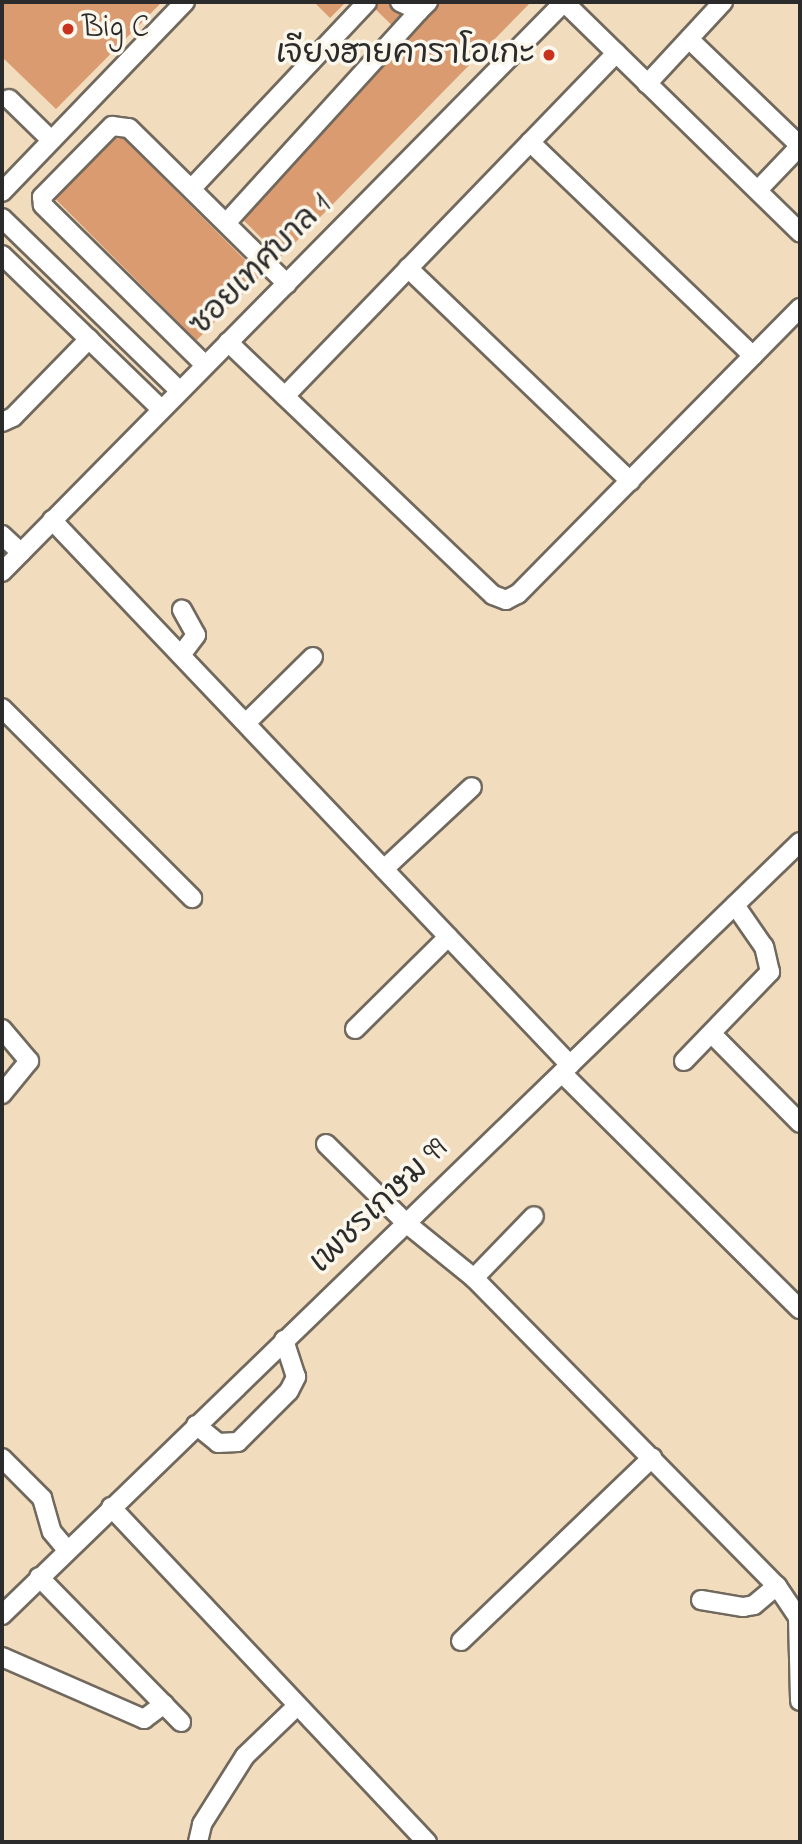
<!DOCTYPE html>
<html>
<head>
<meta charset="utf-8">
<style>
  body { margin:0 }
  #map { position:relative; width:802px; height:1844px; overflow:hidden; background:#f2dcbe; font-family:"Indie Flower","Playpen Sans Thai",sans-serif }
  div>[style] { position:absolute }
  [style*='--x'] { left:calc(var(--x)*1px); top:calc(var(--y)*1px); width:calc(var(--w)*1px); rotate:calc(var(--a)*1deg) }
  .building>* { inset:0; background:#db9b71; transform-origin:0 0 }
  .roads { filter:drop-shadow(2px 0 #71695e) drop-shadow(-2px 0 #71695e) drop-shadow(0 2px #71695e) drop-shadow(0 -2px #71695e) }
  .minor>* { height:18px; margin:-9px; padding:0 9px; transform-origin:9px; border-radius:9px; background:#fff }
  .dots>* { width:19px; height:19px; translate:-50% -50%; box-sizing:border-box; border:4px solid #fbf7ec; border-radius:50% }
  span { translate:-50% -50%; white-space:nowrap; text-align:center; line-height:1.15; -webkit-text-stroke:7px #fbf7ec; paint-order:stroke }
  .poi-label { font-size:32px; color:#2b2b2b }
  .left { translate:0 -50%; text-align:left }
  .right { translate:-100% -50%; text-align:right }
  .street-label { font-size:32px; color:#2b2b2b }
  .frame { position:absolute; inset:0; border:4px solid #2b2b2b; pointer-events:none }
</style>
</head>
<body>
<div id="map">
  <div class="building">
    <div style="clip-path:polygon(2px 2px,162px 2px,56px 109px,2px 57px)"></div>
    <div style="clip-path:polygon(314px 2px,346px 2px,330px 18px)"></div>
    <div style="clip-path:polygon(368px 2px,531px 2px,281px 257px,238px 215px,408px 41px)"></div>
    <div style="left:118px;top:133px;width:202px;height:91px;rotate:45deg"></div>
  </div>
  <div class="roads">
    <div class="minor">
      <div style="--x:400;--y:2;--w:21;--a:25"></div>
      <div style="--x:419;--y:11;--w:13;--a:-45"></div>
      <div style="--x:564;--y:2;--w:330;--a:44.3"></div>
      <div style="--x:689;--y:39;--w:154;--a:43.9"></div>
      <div style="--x:800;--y:146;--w:61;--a:133.7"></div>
      <div style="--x:647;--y:84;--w:112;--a:-47.2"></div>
      <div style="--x:9;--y:99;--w:57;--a:44.3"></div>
      <div style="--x:530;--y:142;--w:309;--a:43.8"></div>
      <div style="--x:192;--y:188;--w:255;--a:-46.7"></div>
      <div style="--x:2;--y:192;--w:264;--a:-46.1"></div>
      <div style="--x:2;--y:218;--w:247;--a:44.2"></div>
      <div style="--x:227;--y:222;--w:285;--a:-47.7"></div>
      <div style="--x:2;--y:255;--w:221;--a:44.1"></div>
      <div style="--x:408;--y:268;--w:308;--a:43.8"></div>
      <div style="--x:228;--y:342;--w:366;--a:43.7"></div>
      <div style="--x:493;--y:595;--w:14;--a:21"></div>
      <div style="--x:506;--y:600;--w:13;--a:-27"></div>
      <div style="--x:518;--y:594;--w:402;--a:-45.4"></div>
      <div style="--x:205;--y:365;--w:228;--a:-135.4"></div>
      <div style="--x:43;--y:205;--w:8;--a:-97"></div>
      <div style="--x:42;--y:197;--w:100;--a:-45.4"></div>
      <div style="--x:112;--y:126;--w:17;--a:7"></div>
      <div style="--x:129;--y:128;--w:222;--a:44.6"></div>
      <div style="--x:285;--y:396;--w:477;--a:-46"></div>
      <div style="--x:2;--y:422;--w:12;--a:-24"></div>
      <div style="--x:13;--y:417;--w:109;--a:-45.7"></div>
      <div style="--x:52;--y:520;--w:752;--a:46.45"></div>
      <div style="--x:2;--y:535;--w:26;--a:43"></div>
      <div style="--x:2;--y:572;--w:800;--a:-45.4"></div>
      <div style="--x:181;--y:655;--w:25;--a:-53"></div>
      <div style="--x:196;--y:635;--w:29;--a:-119"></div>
      <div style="--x:2;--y:708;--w:269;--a:45"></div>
      <div style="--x:246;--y:723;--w:94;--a:-44.6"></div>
      <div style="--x:384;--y:869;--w:120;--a:-43"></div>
      <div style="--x:2;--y:1029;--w:42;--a:49.8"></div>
      <div style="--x:29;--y:1061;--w:43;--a:129.3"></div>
      <div style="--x:355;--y:1029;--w:131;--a:-44.7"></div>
      <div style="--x:712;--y:1034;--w:125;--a:45.3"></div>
      <div style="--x:684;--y:1061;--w:124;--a:-46"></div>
      <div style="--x:770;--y:972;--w:26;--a:-103"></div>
      <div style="--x:764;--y:947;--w:51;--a:-124.6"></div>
      <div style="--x:562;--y:1073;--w:335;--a:44.8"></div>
      <div style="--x:326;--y:1144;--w:112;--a:44.6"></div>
      <div style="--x:406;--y:1223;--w:87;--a:39"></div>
      <div style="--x:474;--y:1278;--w:432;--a:45.5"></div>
      <div style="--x:777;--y:1586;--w:37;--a:56"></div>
      <div style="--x:798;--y:1617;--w:84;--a:88.6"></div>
      <div style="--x:474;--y:1278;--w:86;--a:-45.9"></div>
      <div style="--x:196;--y:1425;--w:28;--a:39"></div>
      <div style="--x:218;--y:1443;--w:20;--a:-3"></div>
      <div style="--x:238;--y:1442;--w:72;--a:-45"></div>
      <div style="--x:289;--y:1391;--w:16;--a:-63"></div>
      <div style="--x:296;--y:1377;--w:39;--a:-108"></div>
      <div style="--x:2;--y:1458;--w:57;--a:45"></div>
      <div style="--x:42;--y:1498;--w:35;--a:74"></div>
      <div style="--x:52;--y:1532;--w:23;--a:50"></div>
      <div style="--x:111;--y:1507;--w:461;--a:46.7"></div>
      <div style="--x:39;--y:1577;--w:203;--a:45.6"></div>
      <div style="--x:701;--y:1600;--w:43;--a:9.5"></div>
      <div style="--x:743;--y:1607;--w:11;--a:-10"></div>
      <div style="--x:754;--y:1605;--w:30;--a:-40"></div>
      <div style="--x:2;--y:1615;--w:1111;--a:-44.09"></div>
      <div style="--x:461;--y:1641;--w:265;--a:-43.8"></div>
      <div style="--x:2;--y:1657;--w:155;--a:23.6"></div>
      <div style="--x:144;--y:1719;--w:25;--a:-37"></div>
      <div style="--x:198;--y:1842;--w:18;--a:-77"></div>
      <div style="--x:202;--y:1824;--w:80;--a:-57.7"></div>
      <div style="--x:245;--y:1756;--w:71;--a:-43.9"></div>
    </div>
  </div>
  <div class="dots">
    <div style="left:68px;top:29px;background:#c8321e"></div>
    <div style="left:549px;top:55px;background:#c8321e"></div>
  </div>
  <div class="poi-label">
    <span class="left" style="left:82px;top:29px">Big C</span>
    <span class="right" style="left:535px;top:55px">เจียงฮายคาราโอเกะ</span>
  </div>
  <div class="street-label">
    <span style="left:262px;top:266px;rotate:-45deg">ซอยเทศบาล 1</span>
    <span style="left:380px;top:1207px;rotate:-44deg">เพชรเกษม 99</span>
  </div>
  <div class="frame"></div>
</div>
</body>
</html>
